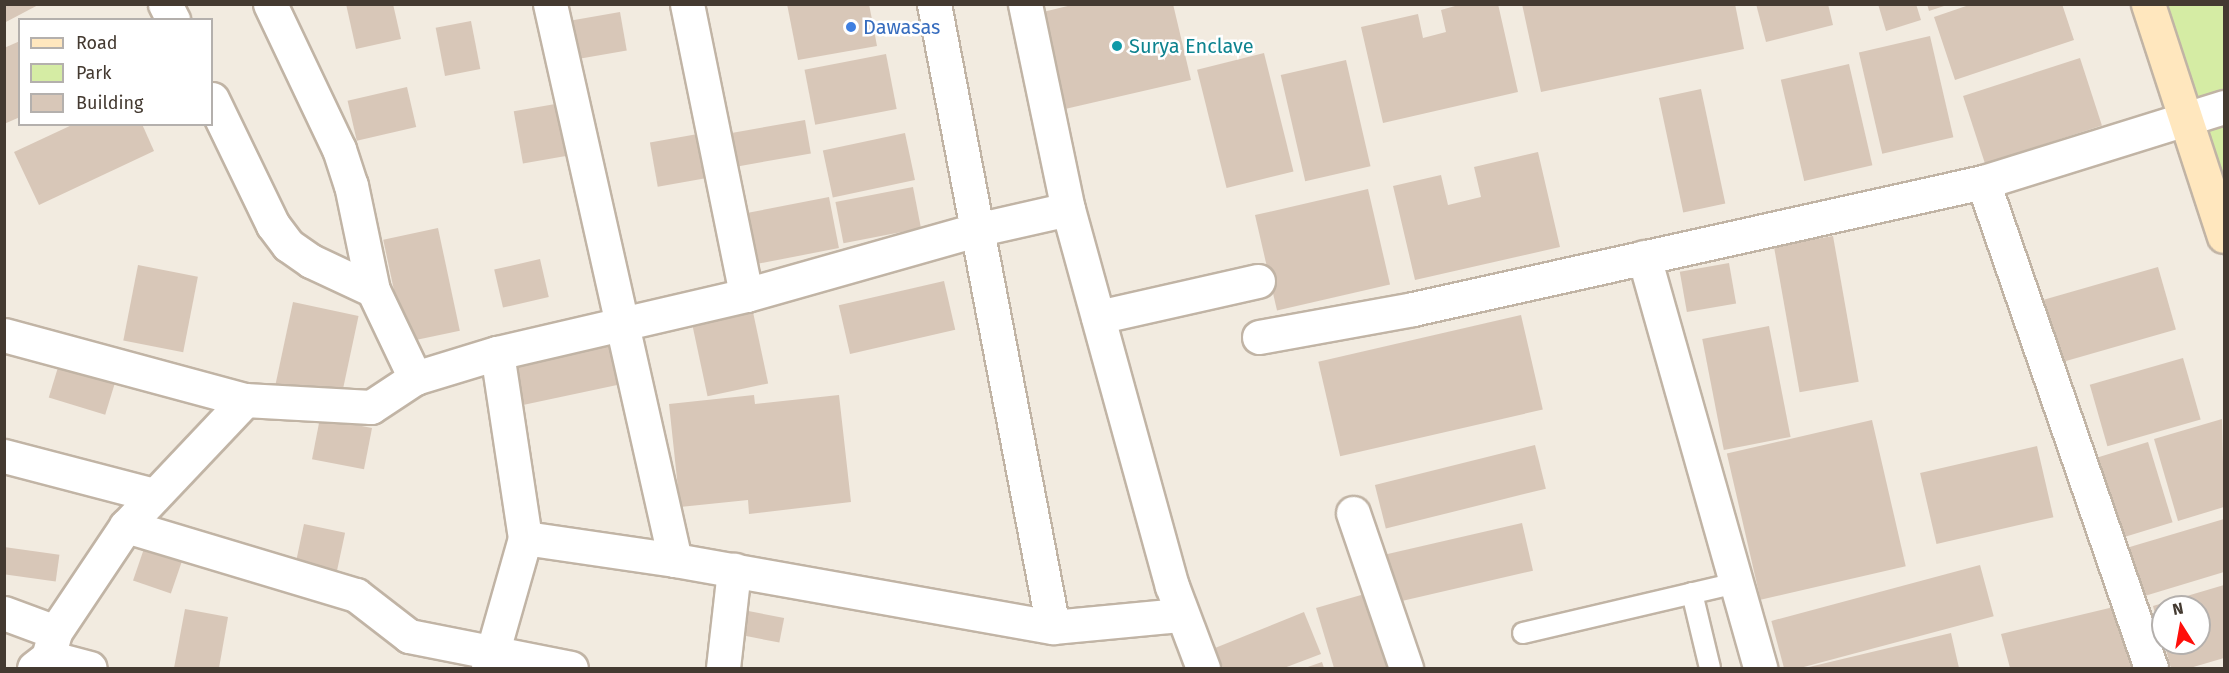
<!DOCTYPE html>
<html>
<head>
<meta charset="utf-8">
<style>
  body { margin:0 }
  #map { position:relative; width:2229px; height:673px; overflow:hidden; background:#f2ebe0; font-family:"Fira Sans",sans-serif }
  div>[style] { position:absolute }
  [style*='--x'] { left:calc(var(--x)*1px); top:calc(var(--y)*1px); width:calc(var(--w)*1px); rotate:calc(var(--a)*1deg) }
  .green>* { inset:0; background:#d5eca4 }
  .building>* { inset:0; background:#d8c7b8; transform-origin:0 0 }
  .roads { filter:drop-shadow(2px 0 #c1b4a5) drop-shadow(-2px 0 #c1b4a5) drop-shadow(0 2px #c1b4a5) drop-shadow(0 -2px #c1b4a5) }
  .service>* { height:20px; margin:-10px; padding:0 10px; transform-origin:10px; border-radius:10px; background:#fff }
  .minor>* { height:33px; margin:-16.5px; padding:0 16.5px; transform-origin:16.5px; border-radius:16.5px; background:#fff }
  .tertiary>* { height:33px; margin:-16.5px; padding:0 16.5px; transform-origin:16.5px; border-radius:16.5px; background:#fff }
  .secondary>* { height:33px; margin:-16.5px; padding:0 16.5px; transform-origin:16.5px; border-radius:16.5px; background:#ffe7be }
  .dots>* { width:16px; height:16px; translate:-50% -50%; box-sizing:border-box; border:3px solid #fff; border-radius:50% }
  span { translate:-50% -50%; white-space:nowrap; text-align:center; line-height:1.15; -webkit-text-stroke:5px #fff; paint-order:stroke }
  .shop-label { font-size:20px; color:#366cbe }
  .left { translate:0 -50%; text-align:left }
  .culture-label { font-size:20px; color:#0d838f }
  .frame { position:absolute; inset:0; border:6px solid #443a31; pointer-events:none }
  .legend { position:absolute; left:18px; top:18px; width:195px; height:108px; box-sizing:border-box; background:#fff; border:2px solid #b4b0ad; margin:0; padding:8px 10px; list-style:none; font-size:18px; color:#443a31 }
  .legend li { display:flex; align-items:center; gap:12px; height:30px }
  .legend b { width:30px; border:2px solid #b4b0ad }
  .north { position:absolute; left:2151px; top:595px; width:60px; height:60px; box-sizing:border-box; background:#fff; border:2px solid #b4b0ad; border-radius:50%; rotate:349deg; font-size:16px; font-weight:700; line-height:24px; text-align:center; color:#443a31 }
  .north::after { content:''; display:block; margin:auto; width:21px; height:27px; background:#ff0f0b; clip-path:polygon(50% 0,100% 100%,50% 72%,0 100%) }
</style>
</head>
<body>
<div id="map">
  <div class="green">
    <div style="clip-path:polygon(2148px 5px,2224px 5px,2224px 236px)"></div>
  </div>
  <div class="building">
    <div style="clip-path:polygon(4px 4px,40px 4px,4px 23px)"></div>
    <div style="clip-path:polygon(346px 4px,393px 4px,401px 39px,356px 49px)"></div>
    <div style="clip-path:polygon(787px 4px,869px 4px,877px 46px,798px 60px)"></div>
    <div style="clip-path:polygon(1076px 4px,1173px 4px,1191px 80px,1065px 109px,1043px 12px)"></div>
    <div style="clip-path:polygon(1462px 4px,1498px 4px,1518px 92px,1383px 123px,1361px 27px,1418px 14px,1423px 38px,1446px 32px,1441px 10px)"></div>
    <div style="clip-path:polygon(1522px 4px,1735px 4px,1744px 49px,1541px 92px)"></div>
    <div style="clip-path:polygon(1756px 4px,1828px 4px,1833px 25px,1766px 42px)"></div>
    <div style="clip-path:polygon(1878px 4px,1916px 4px,1921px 20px,1886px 31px)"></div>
    <div style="clip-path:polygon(1927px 4px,1947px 4px,1947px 5px,1929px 11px)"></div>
    <div style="clip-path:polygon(1972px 4px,2062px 4px,2074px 40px,1955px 80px,1934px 17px)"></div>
    <div style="left:620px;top:12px;width:39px;height:51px;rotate:80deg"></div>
    <div style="left:471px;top:21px;width:49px;height:36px;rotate:79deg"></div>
    <div style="left:1930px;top:36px;width:104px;height:73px;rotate:77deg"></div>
    <div style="clip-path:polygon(20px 41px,20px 117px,4px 124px,4px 48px)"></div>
    <div style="left:1264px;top:53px;width:122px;height:69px;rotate:76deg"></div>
    <div style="left:886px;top:54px;width:56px;height:83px;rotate:79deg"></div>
    <div style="left:2080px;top:58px;width:71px;height:123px;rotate:72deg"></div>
    <div style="left:1346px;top:60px;width:109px;height:67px;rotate:77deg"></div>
    <div style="left:1849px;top:64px;width:104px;height:70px;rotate:77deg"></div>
    <div style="left:407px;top:87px;width:41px;height:61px;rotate:77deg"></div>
    <div style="left:1701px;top:89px;width:117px;height:43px;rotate:78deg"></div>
    <div style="left:561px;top:103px;width:53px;height:48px;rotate:80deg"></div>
    <div style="left:805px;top:120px;width:34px;height:76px;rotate:80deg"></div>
    <div style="clip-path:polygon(74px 124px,142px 124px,154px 151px,39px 205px,14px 152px)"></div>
    <div style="left:709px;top:132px;width:45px;height:60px;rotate:80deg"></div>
    <div style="left:905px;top:133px;width:48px;height:84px;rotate:78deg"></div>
    <div style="clip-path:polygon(1538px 152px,1560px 247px,1415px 280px,1393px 186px,1441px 175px,1448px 205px,1481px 197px,1474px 167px)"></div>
    <div style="left:913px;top:187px;width:42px;height:79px;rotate:79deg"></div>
    <div style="left:1368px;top:189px;width:98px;height:116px;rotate:77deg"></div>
    <div style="left:829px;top:197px;width:52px;height:85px;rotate:79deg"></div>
    <div style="left:438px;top:228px;width:105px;height:56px;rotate:78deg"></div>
    <div style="left:1833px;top:236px;width:148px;height:60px;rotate:80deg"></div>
    <div style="left:540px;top:259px;width:39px;height:47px;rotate:77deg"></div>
    <div style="left:1729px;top:263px;width:41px;height:50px;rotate:80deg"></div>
    <div style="left:138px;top:265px;width:61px;height:77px;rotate:11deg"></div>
    <div style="left:2158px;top:267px;width:65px;height:127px;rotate:74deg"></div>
    <div style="left:944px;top:281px;width:50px;height:108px;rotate:77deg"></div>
    <div style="left:293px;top:302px;width:67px;height:84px;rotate:12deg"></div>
    <div style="left:753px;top:312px;width:73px;height:62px;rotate:78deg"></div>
    <div style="left:1521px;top:315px;width:97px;height:208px;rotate:77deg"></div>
    <div style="left:1769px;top:326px;width:113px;height:68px;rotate:79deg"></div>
    <div style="left:612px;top:338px;width:47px;height:107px;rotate:78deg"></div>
    <div style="left:2183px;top:358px;width:64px;height:97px;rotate:74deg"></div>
    <div style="left:59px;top:364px;width:59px;height:35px;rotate:17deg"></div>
    <div style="clip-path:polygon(754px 395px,755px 404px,839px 395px,851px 502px,749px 514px,748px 500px,680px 507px,669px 404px)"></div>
    <div style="left:320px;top:418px;width:53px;height:42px;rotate:11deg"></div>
    <div style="clip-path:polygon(2222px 419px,2224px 507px,2178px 521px,2154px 439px)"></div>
    <div style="left:1872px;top:420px;width:150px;height:149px;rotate:77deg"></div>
    <div style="left:2148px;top:442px;width:84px;height:64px;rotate:73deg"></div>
    <div style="left:1535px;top:445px;width:45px;height:165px;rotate:76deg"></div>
    <div style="left:2037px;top:446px;width:73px;height:120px;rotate:77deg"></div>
    <div style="clip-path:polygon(2224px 519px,2224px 572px,2138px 598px,2123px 549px)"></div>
    <div style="left:1522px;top:523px;width:49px;height:139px;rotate:77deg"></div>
    <div style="left:304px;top:524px;width:42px;height:51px;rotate:12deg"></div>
    <div style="left:148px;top:537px;width:40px;height:46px;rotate:19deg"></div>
    <div style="left:4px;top:547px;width:56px;height:27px;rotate:8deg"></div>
    <div style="left:1980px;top:565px;width:53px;height:216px;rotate:75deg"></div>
    <div style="clip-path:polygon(2224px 585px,2224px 658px,2190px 668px,2171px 668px,2164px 643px,2199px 643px,2199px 607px,2163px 607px,2162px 639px,2153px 606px)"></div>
    <div style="clip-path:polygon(1368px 593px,1390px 668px,1334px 668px,1316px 608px)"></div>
    <div style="clip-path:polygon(2122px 605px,2137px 668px,2010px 668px,2001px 634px)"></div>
    <div style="clip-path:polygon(185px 609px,228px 617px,219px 668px,174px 668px)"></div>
    <div style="left:738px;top:609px;width:47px;height:25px;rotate:11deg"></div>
    <div style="clip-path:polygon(1304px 612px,1321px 654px,1284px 668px,1223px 668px,1215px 648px)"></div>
    <div style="clip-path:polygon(1951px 633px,1959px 668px,1805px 668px)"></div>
    <div style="clip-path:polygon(1322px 662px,1324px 668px,1305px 668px)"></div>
  </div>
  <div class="roads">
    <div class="service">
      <div style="--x:1692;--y:593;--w:77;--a:76.5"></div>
      <div style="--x:1523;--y:633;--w:219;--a:-13.2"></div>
    </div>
    <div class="minor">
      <div style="--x:550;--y:4;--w:570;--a:77.33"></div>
      <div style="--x:687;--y:4;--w:297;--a:78.5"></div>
      <div style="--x:934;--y:4;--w:634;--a:79.19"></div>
      <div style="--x:1983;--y:182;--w:514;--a:70.93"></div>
      <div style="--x:1644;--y:257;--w:427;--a:74.2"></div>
      <div style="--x:1098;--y:317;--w:164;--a:-12.7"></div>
      <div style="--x:4;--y:335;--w:250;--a:15.1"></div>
      <div style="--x:245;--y:400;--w:126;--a:3.2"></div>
      <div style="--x:371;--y:407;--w:53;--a:-33.4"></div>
      <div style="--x:1259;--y:337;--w:157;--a:-10.3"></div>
      <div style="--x:1413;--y:309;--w:584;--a:-12.56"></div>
      <div style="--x:1983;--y:182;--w:252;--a:-17.3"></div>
      <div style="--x:4;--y:456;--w:155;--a:14.6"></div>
      <div style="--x:1353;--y:513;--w:164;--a:71.1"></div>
      <div style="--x:126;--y:526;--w:240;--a:16.7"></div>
      <div style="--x:356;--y:595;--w:67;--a:37.7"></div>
      <div style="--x:409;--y:636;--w:165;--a:11.2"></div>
      <div style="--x:525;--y:538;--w:152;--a:8.3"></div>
      <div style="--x:675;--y:560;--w:384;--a:10.1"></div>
      <div style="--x:1053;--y:627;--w:129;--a:-5.4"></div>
      <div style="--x:4;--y:613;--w:54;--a:20.4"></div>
      <div style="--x:48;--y:657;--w:43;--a:14.7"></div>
      <div style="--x:34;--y:668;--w:18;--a:-38"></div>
      <div style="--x:48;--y:657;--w:26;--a:-74"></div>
      <div style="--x:55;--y:632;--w:128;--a:-56.2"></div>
      <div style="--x:126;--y:526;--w:173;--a:-46.6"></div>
      <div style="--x:488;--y:668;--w:135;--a:-74.1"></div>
      <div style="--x:525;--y:538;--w:187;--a:-98.6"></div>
      <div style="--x:723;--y:668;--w:99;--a:-83.6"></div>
    </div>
    <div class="tertiary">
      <div style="--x:165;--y:4;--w:18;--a:63"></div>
      <div style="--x:270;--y:4;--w:161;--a:64.6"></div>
      <div style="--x:339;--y:149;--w:38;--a:72"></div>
      <div style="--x:351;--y:185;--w:107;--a:78.2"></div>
      <div style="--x:373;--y:290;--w:98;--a:64.5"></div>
      <div style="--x:415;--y:378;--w:86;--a:-17"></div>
      <div style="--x:497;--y:353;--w:256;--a:-13.1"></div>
      <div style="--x:746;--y:295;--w:243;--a:-15.8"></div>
      <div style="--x:980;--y:229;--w:90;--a:-12.8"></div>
      <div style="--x:1025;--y:4;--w:209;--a:78.2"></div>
      <div style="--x:1068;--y:209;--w:391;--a:74.6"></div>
      <div style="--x:1172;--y:586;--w:88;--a:69.3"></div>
      <div style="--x:212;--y:99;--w:140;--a:64.2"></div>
      <div style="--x:273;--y:225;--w:25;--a:53"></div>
      <div style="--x:288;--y:245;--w:28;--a:35"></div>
      <div style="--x:311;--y:261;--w:68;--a:25.1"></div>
    </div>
    <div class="secondary">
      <div style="--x:2148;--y:4;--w:244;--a:71.9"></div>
    </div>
  </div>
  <div class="dots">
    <div style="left:851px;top:27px;background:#3f7fe0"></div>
    <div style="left:1117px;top:46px;background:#0f9aa8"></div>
  </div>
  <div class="shop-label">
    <span class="left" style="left:863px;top:27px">Dawasas</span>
  </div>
  <div class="culture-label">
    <span class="left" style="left:1129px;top:46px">Surya Enclave</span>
  </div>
  <div class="frame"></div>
  <ul class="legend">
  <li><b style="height:8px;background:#ffe7be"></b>Road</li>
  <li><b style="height:16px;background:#d5eca4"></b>Park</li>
  <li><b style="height:16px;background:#d8c7b8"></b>Building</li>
  </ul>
  <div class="north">N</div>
</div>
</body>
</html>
